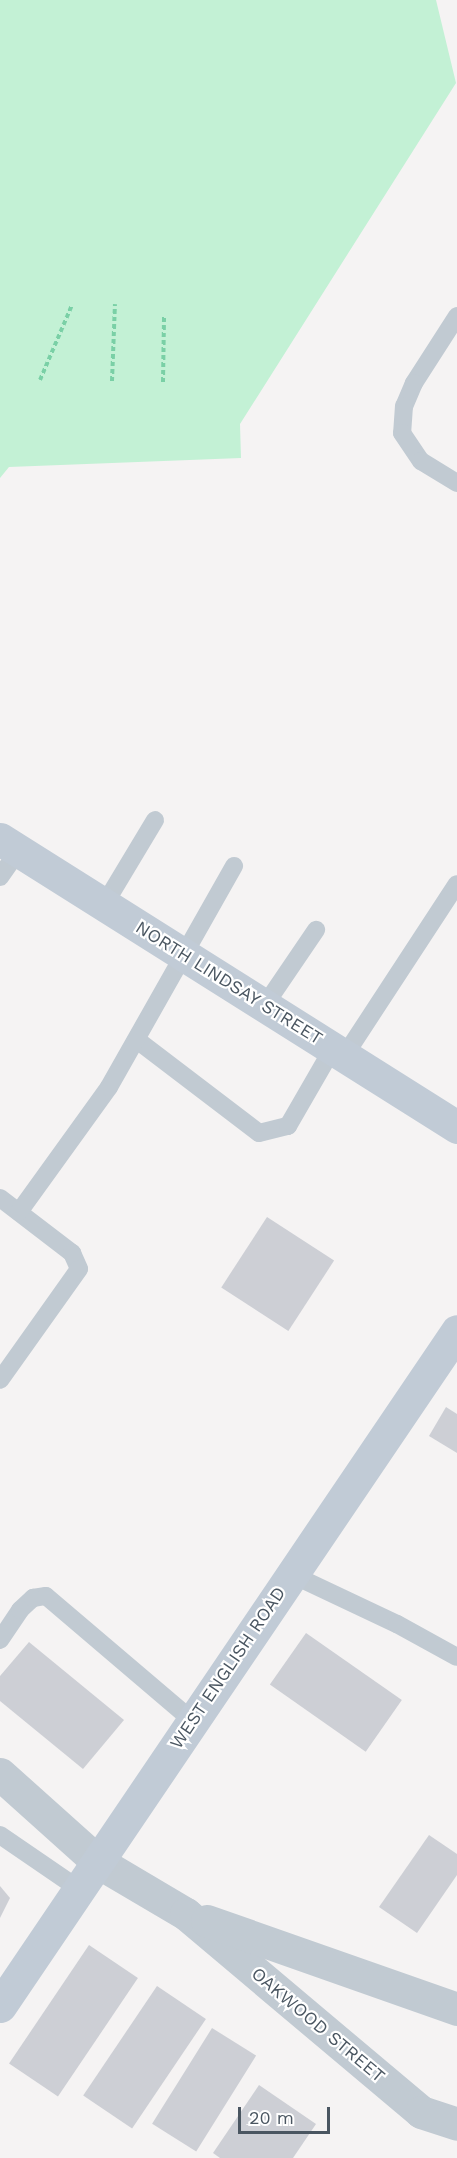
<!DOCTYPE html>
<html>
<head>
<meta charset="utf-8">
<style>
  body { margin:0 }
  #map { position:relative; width:457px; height:2158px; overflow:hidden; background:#f5f3f3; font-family:"Work Sans",sans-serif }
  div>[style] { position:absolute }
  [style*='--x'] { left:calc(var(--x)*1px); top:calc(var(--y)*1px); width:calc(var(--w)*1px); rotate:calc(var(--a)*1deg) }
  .green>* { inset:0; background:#c3f1d5 }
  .building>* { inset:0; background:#cdcfd5; transform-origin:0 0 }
  .path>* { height:4px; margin-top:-2px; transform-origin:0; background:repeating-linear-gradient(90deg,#7ad0a6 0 4.5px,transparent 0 7.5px) }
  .service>* { height:18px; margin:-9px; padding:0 9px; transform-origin:9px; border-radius:9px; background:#c1cad2 }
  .minor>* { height:33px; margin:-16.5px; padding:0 16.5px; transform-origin:16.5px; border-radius:16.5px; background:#c1cad2 }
  .secondary>* { height:33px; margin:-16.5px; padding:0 16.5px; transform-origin:16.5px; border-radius:16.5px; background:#c1cbd6 }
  span { translate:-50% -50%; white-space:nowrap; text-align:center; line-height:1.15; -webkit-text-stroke:4.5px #fff; paint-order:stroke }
  .street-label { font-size:18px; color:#4a5661 }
  .scale { position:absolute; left:238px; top:2107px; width:92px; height:27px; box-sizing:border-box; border:3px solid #4a5661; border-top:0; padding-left:8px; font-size:18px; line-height:21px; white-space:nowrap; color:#4a5661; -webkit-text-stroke:4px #fff; paint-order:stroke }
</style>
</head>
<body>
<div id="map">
  <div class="green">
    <div style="clip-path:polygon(0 0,436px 0,456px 83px,240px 424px,241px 458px,9px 467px,0 478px)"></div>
  </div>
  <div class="building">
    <div style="left:267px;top:1217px;width:80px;height:84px;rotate:33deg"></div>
    <div style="clip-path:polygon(446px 1407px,457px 1414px,457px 1453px,429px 1436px)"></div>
    <div style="left:306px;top:1633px;width:117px;height:63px;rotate:35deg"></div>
    <div style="clip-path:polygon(29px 1642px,124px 1720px,83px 1769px,0 1701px,0 1676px)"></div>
    <div style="clip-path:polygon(429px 1835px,457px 1854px,457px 1875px,417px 1933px,379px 1907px)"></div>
    <div style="clip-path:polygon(0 1886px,10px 1898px,0 1918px)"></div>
    <div style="left:89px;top:1945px;width:59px;height:143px;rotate:34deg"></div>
    <div style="left:157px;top:1986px;width:59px;height:132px;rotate:34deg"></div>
    <div style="left:212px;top:2028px;width:52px;height:113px;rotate:32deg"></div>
    <div style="clip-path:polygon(259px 2085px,316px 2124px,293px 2158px,220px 2158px,213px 2153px)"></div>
  </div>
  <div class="path">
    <div style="--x:40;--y:380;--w:82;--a:-66.9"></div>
    <div style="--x:112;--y:381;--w:77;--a:-87.8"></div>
    <div style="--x:163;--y:382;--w:67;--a:-89.1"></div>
  </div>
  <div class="service">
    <div style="--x:457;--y:316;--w:80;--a:122.7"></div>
    <div style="--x:414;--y:383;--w:25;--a:113"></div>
    <div style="--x:404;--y:406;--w:27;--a:94"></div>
    <div style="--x:402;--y:433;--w:34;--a:56"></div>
    <div style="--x:421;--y:461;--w:42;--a:31.4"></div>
    <div style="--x:0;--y:877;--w:32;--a:-55"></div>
    <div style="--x:104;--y:905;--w:99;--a:-59"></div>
    <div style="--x:265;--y:1005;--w:91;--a:-55.8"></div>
    <div style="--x:137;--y:1040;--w:153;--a:37.3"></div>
    <div style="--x:259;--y:1133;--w:30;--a:-14"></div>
    <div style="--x:288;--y:1126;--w:90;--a:-60"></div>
    <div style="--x:345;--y:1055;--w:204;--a:-56.8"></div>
    <div style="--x:0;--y:1198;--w:91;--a:37.4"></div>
    <div style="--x:72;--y:1253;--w:17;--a:66"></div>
    <div style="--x:79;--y:1269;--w:136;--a:125.4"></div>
    <div style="--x:19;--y:1212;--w:154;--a:-54.2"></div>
    <div style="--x:109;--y:1087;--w:254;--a:-60.5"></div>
    <div style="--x:291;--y:1574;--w:117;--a:25.3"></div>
    <div style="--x:397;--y:1624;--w:68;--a:28.8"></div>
    <div style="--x:0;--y:1640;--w:36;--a:-56"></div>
    <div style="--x:20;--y:1610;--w:18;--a:-43"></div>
    <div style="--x:33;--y:1598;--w:13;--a:-9"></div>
    <div style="--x:46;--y:1596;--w:193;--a:40.4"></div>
    <div style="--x:0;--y:1835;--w:96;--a:34.4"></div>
  </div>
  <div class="minor">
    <div style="--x:0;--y:1774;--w:132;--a:41.9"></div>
    <div style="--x:98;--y:1862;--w:102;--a:30.6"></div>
    <div style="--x:186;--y:1914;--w:307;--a:40.1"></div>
    <div style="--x:421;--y:2112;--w:38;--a:18"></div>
    <div style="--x:207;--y:1921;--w:265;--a:19.4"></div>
  </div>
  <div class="secondary">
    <div style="--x:0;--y:839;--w:540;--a:32.22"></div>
    <div style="--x:0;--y:2006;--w:815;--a:-55.9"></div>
  </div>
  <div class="street-label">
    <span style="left:229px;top:983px;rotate:32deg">NORTH LINDSAY STREET</span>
    <span style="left:228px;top:1668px;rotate:-56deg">WEST ENGLISH ROAD</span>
    <span style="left:318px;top:2025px;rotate:40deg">OAKWOOD STREET</span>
  </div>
  <div class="scale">20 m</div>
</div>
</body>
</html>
